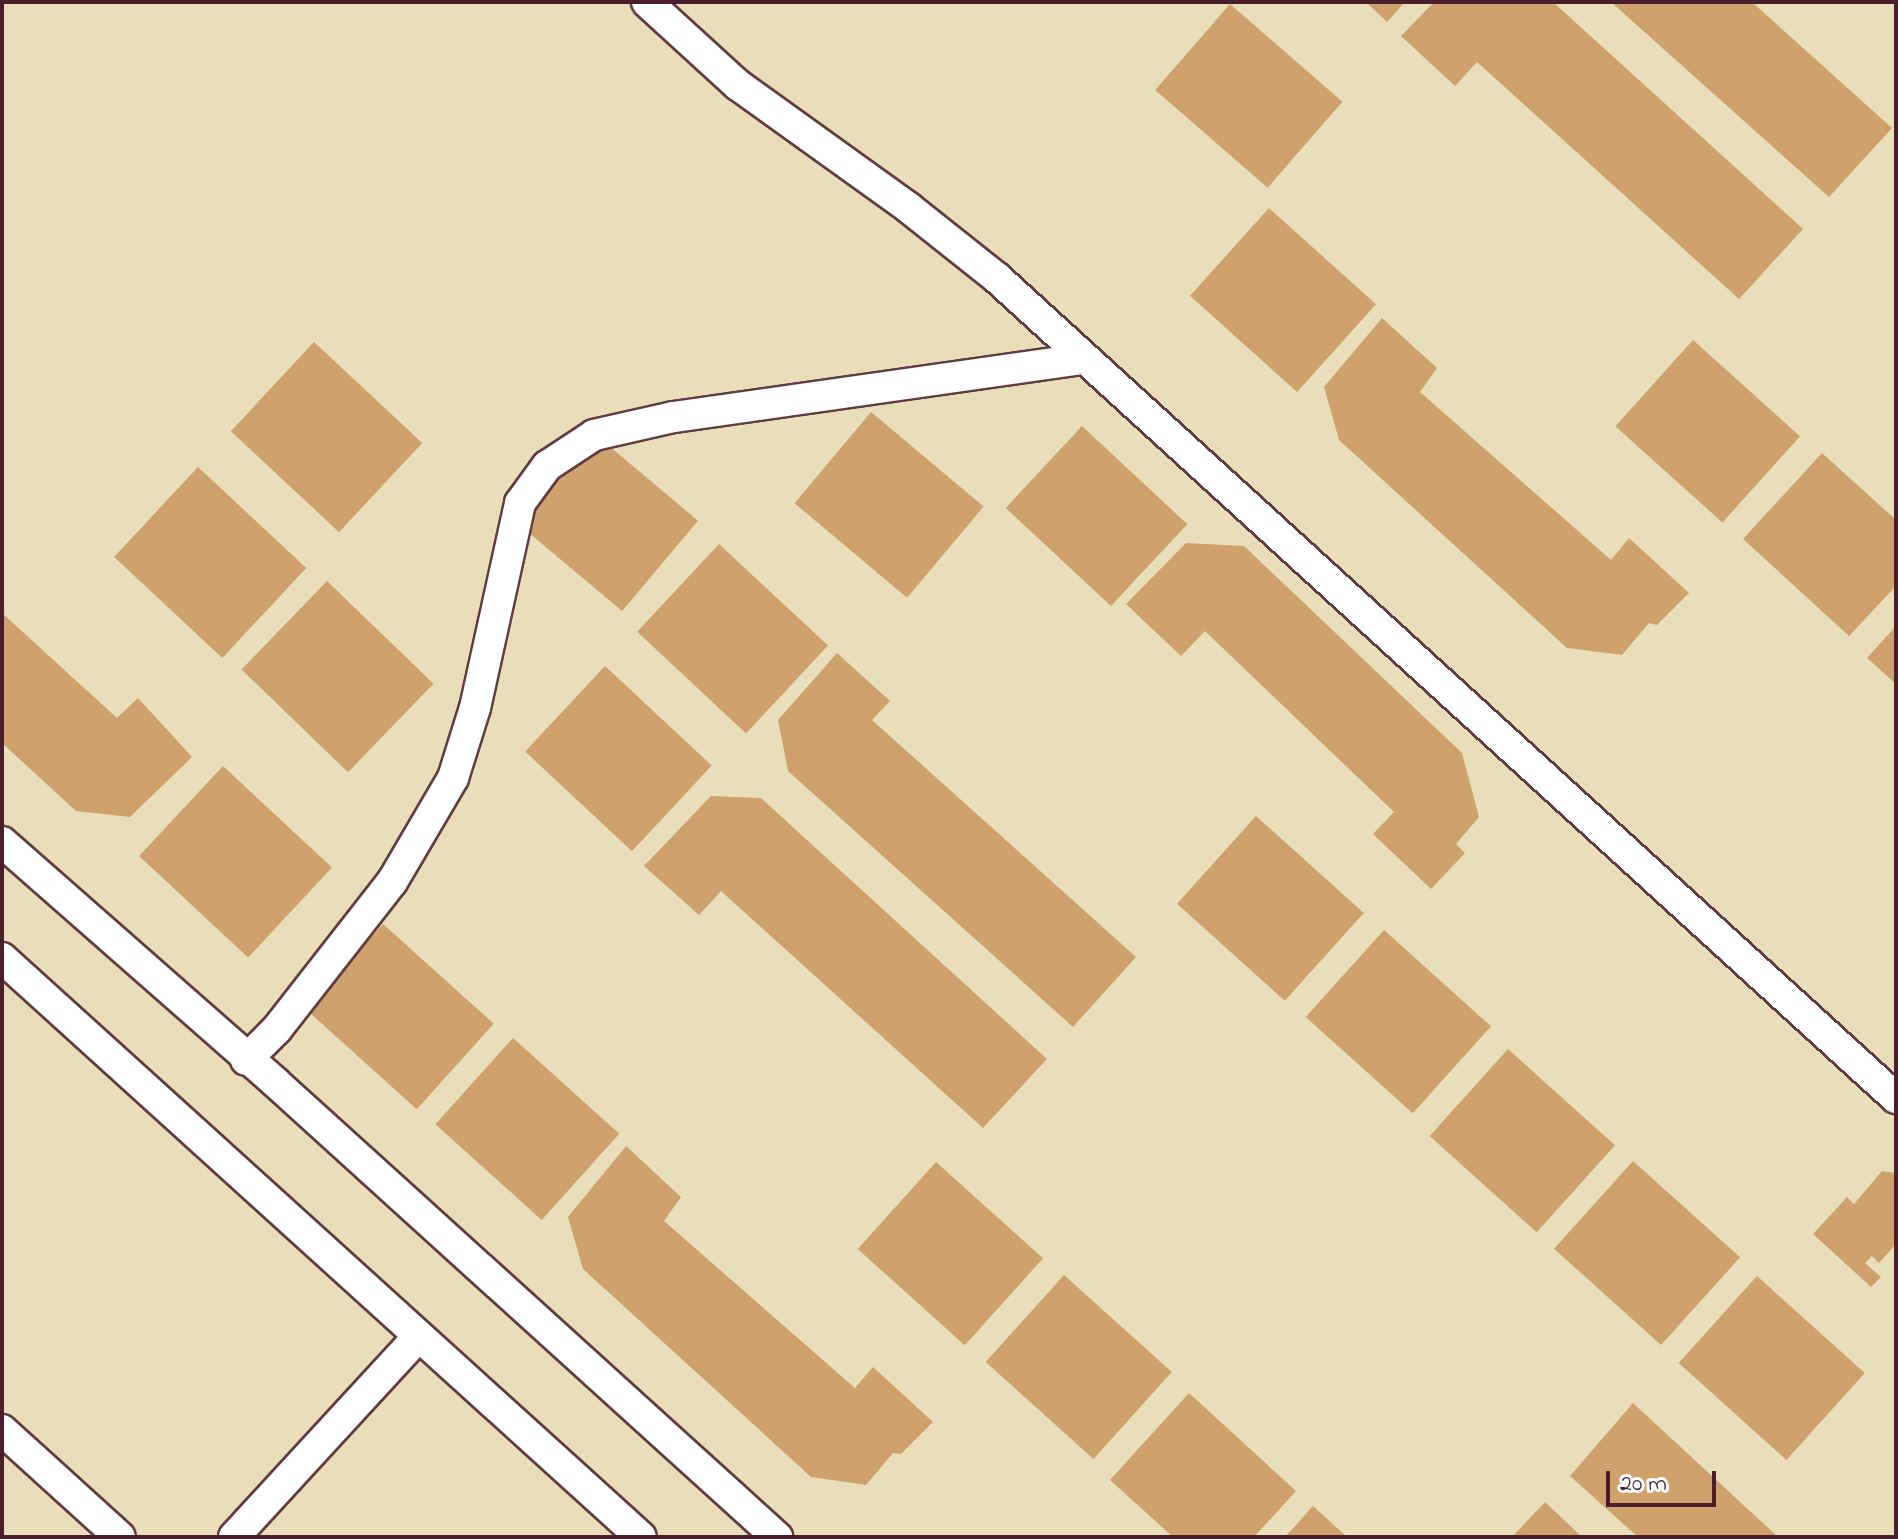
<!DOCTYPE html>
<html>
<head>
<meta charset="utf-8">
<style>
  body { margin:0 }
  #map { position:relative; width:1898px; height:1539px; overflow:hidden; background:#e8dfba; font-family:"Indie Flower",sans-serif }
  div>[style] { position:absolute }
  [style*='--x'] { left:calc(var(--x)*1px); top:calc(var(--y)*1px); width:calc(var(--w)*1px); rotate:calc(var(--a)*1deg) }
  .building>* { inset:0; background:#cea16d; transform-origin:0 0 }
  .roads { filter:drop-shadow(2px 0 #623c40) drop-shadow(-2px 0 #623c40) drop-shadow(0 2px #623c40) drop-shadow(0 -2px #623c40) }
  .street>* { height:30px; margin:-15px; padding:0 15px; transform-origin:15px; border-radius:15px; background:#fff }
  span { translate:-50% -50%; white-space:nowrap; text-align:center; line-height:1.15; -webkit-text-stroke:7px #fff; paint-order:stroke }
  .frame { position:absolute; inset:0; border:4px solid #4a1f2b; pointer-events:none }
  .scale { position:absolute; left:1606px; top:1471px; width:110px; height:36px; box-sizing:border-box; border:4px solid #4a1f2b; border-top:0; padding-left:10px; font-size:24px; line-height:28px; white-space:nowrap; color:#4a1f2b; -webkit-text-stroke:6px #fff; paint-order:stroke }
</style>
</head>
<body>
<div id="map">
  <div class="building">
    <div style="clip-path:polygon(1366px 2px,1405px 2px,1387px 22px)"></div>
    <div style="clip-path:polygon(1434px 2px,1553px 2px,1803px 229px,1739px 299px,1477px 62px,1455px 86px,1401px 36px)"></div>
    <div style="clip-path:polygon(1611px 2px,1752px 2px,1892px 128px,1829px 197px)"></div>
    <div style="left:1230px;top:4px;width:149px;height:114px;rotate:41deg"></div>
    <div style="left:1269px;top:208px;width:144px;height:118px;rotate:42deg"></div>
    <div style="clip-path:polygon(1382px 318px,1437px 368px,1420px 392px,1611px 560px,1629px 538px,1689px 593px,1657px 625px,1649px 623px,1622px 655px,1567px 648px,1339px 440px,1324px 387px)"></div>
    <div style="left:1693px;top:340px;width:144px;height:116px;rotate:42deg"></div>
    <div style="left:314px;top:342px;width:148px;height:122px;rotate:43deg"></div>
    <div style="left:871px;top:412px;width:147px;height:119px;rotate:40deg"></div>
    <div style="left:1082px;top:426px;width:144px;height:112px;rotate:43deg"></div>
    <div style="left:590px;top:430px;width:141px;height:118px;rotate:40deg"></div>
    <div style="clip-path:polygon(1822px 453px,1896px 520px,1896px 586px,1849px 636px,1743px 539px)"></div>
    <div style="left:198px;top:467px;width:148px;height:123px;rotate:43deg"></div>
    <div style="clip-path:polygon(1186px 543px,1244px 546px,1462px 753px,1479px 817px,1456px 844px,1465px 853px,1431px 889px,1373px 834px,1394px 812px,1205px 631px,1181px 656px,1126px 604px)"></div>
    <div style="left:719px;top:544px;width:149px;height:120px;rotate:43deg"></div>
    <div style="left:327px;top:581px;width:148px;height:123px;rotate:44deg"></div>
    <div style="clip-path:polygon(2px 613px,117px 718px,138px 698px,192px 757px,130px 817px,76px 811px,2px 743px)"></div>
    <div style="clip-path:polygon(1896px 626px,1896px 684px,1867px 658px)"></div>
    <div style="clip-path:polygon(837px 653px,890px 701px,872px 720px,1136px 957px,1073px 1027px,788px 771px,778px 720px)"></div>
    <div style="left:605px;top:666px;width:146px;height:117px;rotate:43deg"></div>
    <div style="left:223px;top:766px;width:149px;height:123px;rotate:43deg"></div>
    <div style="clip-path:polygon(711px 796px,761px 798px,1047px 1059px,983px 1128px,721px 891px,699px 915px,644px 866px)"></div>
    <div style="left:1256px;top:816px;width:145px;height:118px;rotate:42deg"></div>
    <div style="left:383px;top:924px;width:149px;height:115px;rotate:42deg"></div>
    <div style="left:1384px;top:930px;width:144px;height:117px;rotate:42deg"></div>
    <div style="left:513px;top:1038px;width:143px;height:116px;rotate:42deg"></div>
    <div style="left:1508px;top:1049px;width:144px;height:117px;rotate:42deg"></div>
    <div style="clip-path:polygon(626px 1146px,681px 1197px,664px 1221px,855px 1388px,873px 1367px,933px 1422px,901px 1454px,893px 1453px,866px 1485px,811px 1477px,583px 1269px,568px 1217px)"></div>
    <div style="left:1633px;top:1161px;width:144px;height:118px;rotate:42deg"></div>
    <div style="left:936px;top:1162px;width:144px;height:117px;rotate:42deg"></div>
    <div style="clip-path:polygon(1882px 1171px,1896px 1173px,1896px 1244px,1879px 1263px,1872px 1256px,1865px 1263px,1881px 1277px,1871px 1287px,1813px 1234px,1847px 1197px,1854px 1204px)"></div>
    <div style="left:1064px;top:1275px;width:145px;height:117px;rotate:42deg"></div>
    <div style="left:1757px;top:1276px;width:145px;height:117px;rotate:42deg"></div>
    <div style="clip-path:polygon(1189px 1393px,1296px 1491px,1254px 1537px,1173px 1537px,1110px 1480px)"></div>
    <div style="clip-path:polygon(1633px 1403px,1778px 1537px,1638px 1537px,1570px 1476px)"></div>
    <div style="clip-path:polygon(1545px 1502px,1582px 1537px,1512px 1537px)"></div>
    <div style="clip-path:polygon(1313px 1506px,1347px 1537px,1285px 1537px)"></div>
  </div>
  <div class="roads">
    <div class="street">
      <div style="--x:647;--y:2;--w:123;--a:42.4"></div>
      <div style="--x:738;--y:85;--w:211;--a:35.7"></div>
      <div style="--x:909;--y:208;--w:112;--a:38.5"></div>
      <div style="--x:997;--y:278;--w:1217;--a:42.37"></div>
      <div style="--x:2;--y:842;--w:363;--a:41.3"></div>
      <div style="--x:275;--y:1082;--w:678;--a:42.19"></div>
      <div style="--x:2;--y:958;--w:862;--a:42.18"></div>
      <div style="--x:246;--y:1060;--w:44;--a:-45"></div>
      <div style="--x:277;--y:1029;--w:187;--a:-52"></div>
      <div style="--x:392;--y:882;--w:121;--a:-59.6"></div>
      <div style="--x:453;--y:778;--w:73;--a:-72.6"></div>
      <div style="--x:475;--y:708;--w:210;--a:-77.6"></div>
      <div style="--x:520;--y:503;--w:46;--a:-53.9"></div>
      <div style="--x:547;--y:466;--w:56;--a:-33.4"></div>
      <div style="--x:594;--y:435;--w:82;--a:-12.7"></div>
      <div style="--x:674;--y:417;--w:412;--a:-8.1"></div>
      <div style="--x:2;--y:1430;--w:159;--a:42.2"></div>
      <div style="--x:234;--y:1537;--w:273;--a:-47.4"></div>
    </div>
  </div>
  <div class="frame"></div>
  <div class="scale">20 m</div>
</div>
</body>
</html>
